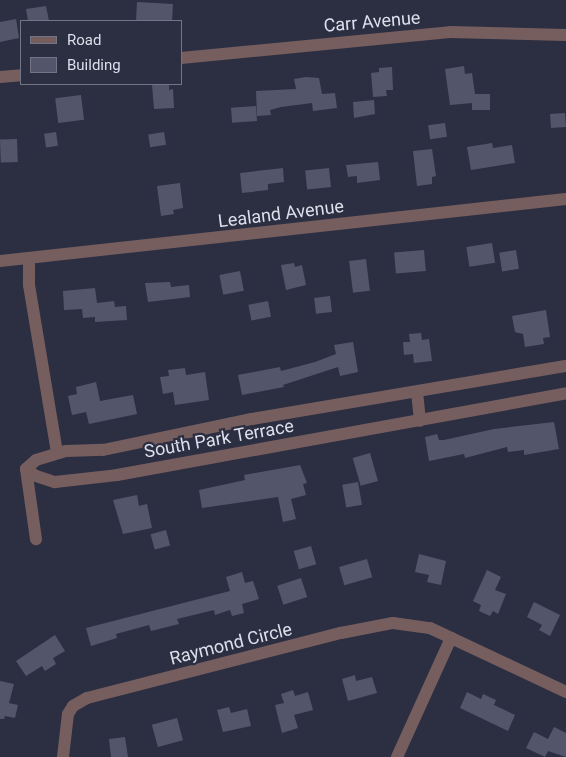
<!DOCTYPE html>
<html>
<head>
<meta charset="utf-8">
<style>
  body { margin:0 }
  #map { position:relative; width:566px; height:757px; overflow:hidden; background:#2c2f42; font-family:Roboto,sans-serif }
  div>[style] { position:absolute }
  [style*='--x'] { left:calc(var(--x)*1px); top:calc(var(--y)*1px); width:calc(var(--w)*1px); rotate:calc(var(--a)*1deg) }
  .building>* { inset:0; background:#53566b; transform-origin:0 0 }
  .minor>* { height:12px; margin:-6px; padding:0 6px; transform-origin:6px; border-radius:6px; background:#765e5f }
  span { translate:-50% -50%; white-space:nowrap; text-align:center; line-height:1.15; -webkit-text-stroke:4.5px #2c2f42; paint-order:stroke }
  .street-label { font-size:18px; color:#dddfeb }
  .legend { position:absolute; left:20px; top:20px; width:162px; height:65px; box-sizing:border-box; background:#2c2f42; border:1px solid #737586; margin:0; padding:6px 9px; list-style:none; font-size:15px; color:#dddfeb }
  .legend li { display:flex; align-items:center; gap:10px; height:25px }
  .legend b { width:25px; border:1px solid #737586 }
</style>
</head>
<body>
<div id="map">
  <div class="building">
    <div style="left:137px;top:2px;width:36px;height:19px;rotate:3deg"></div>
    <div style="clip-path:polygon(46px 6px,49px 21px,28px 21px,26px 9px)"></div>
    <div style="clip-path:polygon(16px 19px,19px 38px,0 42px,0 22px)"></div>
    <div style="clip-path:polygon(464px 66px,465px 74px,472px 73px,475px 94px,490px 94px,490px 110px,472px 110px,472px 103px,450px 105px,445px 69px)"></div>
    <div style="clip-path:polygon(392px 67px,393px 90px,386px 90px,387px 96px,373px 97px,371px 73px,379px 72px,379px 68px)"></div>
    <div style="clip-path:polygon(306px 77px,319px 78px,322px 94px,335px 93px,337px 108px,313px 111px,312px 103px,281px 107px,270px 110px,271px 115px,257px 116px,256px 91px,296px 89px,294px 79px)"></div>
    <div style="clip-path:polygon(169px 84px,169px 90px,173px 89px,174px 108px,154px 109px,152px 85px)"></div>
    <div style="left:81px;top:95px;width:25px;height:26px;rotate:83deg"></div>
    <div style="clip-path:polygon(374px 100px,375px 114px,354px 118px,353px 102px)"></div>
    <div style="left:256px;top:106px;width:15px;height:25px;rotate:86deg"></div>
    <div style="left:565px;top:113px;width:14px;height:15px;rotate:86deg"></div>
    <div style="left:445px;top:123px;width:14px;height:17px;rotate:82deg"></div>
    <div style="left:56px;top:132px;width:14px;height:12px;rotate:82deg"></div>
    <div style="left:164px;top:132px;width:13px;height:16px;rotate:81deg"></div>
    <div style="left:17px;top:139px;width:23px;height:17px;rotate:88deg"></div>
    <div style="clip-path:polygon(492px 143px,493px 148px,512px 145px,515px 163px,471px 170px,467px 147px)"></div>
    <div style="clip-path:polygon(432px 149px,436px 176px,432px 177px,432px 184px,417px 186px,413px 151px)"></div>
    <div style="clip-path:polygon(378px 162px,380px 180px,357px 183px,357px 176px,348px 177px,346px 165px)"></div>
    <div style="clip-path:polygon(283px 168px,284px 182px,268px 184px,268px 190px,242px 193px,240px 173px)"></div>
    <div style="left:329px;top:168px;width:19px;height:24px;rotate:84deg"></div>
    <div style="clip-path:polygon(180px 183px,183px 208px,173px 210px,174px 214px,161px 216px,157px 186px)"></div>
    <div style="left:492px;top:243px;width:20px;height:26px;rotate:81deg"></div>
    <div style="left:424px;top:250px;width:21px;height:30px;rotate:85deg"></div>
    <div style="left:516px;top:250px;width:19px;height:17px;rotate:81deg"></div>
    <div style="left:366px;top:259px;width:32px;height:17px;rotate:83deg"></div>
    <div style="clip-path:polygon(294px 263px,295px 267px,302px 265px,306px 285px,286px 290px,281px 265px)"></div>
    <div style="left:240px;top:271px;width:20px;height:21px;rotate:79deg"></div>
    <div style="clip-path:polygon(170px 282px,171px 287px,189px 285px,190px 297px,148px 302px,145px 283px)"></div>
    <div style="clip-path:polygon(95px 288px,97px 303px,114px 301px,115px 307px,126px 306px,127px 320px,95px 322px,95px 317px,83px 318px,82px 309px,64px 310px,63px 291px)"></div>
    <div style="left:330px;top:296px;width:16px;height:16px;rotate:83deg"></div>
    <div style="left:268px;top:301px;width:16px;height:20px;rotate:79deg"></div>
    <div style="clip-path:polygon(546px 310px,550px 337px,543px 338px,544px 344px,525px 347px,523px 334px,515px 332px,512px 316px)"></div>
    <div style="clip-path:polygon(421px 333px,422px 340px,429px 339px,432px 361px,414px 363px,413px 354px,404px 355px,403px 342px,410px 342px,409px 334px)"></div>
    <div style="clip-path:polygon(353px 342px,358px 372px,340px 376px,338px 367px,283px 385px,284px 387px,242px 395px,238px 375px,280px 367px,281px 371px,315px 362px,336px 354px,334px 345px)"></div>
    <div style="clip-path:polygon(185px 368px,186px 375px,205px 372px,209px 400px,175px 405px,173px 392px,163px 394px,160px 377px,169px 376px,168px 370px)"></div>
    <div style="clip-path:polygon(96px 382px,100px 401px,133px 395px,137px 414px,89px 424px,86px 412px,72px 415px,68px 396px,77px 394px,76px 387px)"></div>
    <div style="clip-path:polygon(554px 422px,559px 449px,524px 455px,524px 450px,508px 452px,507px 447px,465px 458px,464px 454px,429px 461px,425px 437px,437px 434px,439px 440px,444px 440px,494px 429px)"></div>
    <div style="left:370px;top:453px;width:29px;height:18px;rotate:74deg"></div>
    <div style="clip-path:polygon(300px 465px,307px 483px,303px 484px,306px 495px,291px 499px,296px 519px,283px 522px,278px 497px,202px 508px,199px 490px,245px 480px,244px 475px)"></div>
    <div style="left:358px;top:482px;width:23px;height:16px;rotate:80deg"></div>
    <div style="clip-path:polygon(137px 495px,139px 506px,147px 504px,152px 528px,123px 534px,113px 500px)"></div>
    <div style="left:166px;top:530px;width:16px;height:16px;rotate:75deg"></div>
    <div style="left:311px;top:546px;width:19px;height:18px;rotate:74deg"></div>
    <div style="clip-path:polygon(419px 554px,446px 561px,441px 585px,427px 582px,429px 575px,415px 572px)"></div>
    <div style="left:367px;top:559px;width:19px;height:29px;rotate:74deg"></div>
    <div style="clip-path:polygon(487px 570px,501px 577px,495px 590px,506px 594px,498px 614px,493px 611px,490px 616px,479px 611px,481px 605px,473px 601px)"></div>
    <div style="clip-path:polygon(242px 572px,245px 583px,253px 581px,259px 599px,242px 604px,244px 613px,232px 616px,230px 610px,215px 615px,214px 610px,177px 619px,179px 624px,151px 631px,149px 625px,116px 634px,117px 638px,91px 646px,86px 628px,230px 591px,226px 577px)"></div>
    <div style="left:301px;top:578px;width:20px;height:25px;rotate:72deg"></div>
    <div style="clip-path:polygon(534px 602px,560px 615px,550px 636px,539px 630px,542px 625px,527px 617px)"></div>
    <div style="clip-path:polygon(55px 635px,65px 651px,53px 658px,56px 664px,45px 671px,42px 666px,26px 676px,16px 661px)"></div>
    <div style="clip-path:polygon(355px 675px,356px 681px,372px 677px,377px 693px,348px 701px,342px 679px)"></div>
    <div style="clip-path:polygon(0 681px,14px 684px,9px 703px,18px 705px,15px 718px,5px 716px,4px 719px,0 719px)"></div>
    <div style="clip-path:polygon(293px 690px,295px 696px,308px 692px,313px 710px,294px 715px,298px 728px,282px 733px,275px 705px,284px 703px,281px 694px)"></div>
    <div style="clip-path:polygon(467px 692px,481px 699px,483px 694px,496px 700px,494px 705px,515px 715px,508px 731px,460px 708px)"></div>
    <div style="clip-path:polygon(229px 707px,231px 713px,247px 709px,251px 726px,223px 732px,217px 710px)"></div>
    <div style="left:177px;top:718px;width:23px;height:26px;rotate:75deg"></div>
    <div style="clip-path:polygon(554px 727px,566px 733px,566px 757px,548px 751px,545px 757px,526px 748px,534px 732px,548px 739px)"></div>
    <div style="clip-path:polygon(125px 737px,128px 757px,111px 757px,109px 739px)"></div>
  </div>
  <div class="minor">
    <div style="--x:181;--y:58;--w:270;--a:-5.5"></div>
    <div style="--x:450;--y:32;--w:116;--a:1.5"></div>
    <div style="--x:0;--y:77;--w:21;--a:-5"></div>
    <div style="--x:29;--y:258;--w:27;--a:90"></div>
    <div style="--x:29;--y:285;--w:170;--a:80.5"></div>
    <div style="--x:0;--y:261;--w:569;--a:-6.25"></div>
    <div style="--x:417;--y:392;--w:29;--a:84"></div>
    <div style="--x:26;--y:469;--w:13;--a:-42"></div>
    <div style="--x:36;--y:460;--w:31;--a:-17"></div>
    <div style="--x:66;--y:451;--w:37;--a:-2"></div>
    <div style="--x:103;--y:450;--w:152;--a:-11.8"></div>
    <div style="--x:252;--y:419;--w:318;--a:-9.6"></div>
    <div style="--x:26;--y:469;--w:12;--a:35"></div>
    <div style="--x:36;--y:476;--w:20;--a:18"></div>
    <div style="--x:55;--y:482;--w:62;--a:-6.4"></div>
    <div style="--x:117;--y:475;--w:456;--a:-10.3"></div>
    <div style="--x:26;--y:469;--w:71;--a:81.9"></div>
    <div style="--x:63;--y:757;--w:43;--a:-83.4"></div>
    <div style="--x:68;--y:714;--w:9;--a:-58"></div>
    <div style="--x:73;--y:706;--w:16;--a:-30"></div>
    <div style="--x:87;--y:698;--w:262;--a:-14.4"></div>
    <div style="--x:341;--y:633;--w:53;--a:-10.9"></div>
    <div style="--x:393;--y:623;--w:37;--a:8"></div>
    <div style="--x:430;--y:628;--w:150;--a:25.2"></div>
    <div style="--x:397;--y:757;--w:131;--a:-65.6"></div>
  </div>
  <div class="street-label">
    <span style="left:372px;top:22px;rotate:-5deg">Carr Avenue</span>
    <span style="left:281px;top:214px;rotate:-7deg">Lealand Avenue</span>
    <span style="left:219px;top:439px;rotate:-10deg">South Park Terrace</span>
    <span style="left:231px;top:644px;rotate:-14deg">Raymond Circle</span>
  </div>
  <ul class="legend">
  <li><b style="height:6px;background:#765e5f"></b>Road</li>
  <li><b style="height:14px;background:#53566b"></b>Building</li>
  </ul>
</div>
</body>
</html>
